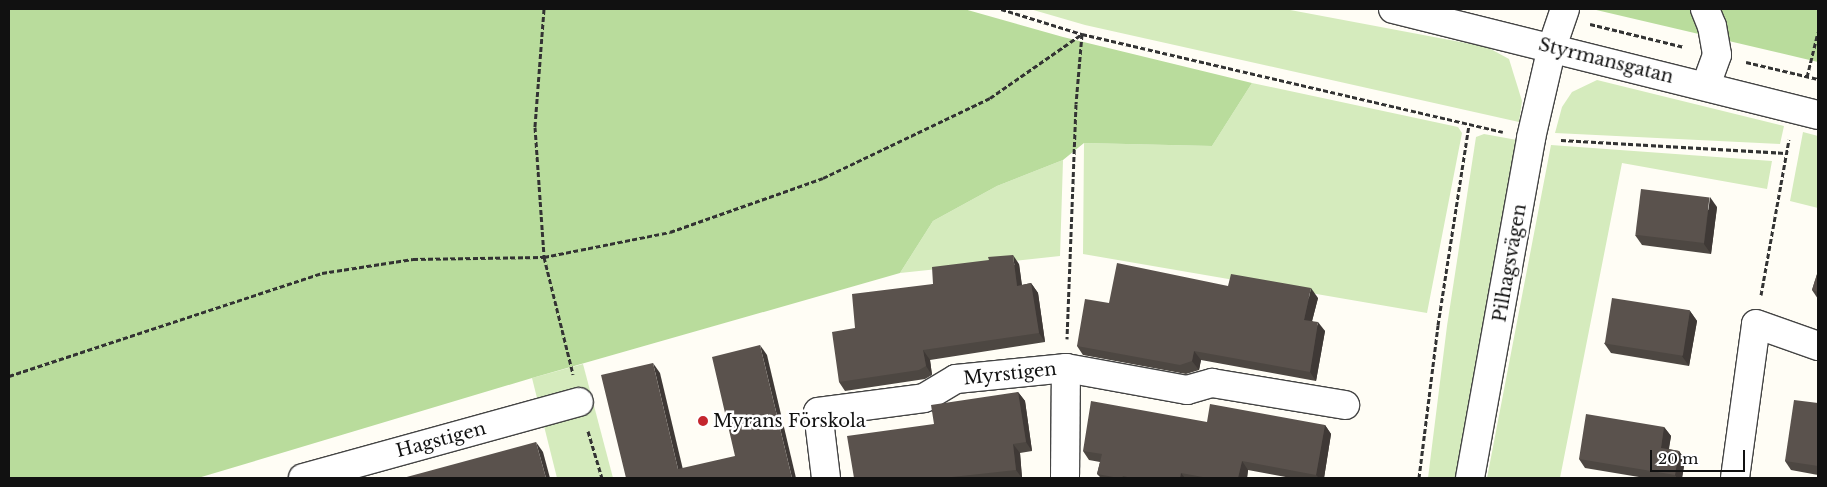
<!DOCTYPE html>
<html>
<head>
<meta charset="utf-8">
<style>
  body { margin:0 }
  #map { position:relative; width:1827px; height:487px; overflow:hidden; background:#fffdf5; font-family:"Libre Baskerville",serif }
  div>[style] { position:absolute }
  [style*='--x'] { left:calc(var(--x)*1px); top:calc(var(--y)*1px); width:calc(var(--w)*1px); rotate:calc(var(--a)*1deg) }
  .green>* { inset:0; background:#d5ebbd }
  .forest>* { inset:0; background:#b9dc9c }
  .path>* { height:3px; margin-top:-1.5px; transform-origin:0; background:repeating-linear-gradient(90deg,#333 0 5px,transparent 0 7.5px) }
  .roads { filter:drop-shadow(1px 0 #444) drop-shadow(-1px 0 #444) drop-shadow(0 1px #444) drop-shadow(0 -1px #444) }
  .minor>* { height:28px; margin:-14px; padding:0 14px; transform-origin:14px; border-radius:14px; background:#fff }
  .wall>* { inset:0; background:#4d4742 }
  .shaded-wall>* { inset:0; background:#3f3936 }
  .building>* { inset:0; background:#5a524d; transform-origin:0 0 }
  .dots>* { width:14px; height:14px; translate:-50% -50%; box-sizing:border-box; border:2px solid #fff; border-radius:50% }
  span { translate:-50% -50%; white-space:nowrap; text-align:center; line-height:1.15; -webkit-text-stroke:5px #fff; paint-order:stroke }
  .street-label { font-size:18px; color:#111 }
  .poi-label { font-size:18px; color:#111 }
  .left { translate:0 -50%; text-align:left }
  .frame { position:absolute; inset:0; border:10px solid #111; pointer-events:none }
  .scale { position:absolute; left:1650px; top:450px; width:95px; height:22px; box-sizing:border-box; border:2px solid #111; border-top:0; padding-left:6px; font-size:15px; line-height:18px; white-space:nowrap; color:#111; -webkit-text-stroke:4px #fff; paint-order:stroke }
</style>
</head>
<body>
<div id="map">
  <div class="green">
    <div style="clip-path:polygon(1030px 9px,1285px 9px,1487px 47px,1509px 59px,1522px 101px,1519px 122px,1085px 25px)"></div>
    <div style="clip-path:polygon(1597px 80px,1784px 126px,1780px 144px,1555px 133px,1562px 107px,1572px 92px)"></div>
    <div style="clip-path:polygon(1252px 83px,1458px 127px,1462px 133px,1427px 313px,1083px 254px,1084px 143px,1212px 146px)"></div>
    <div style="clip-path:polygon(1803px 132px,1818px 136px,1818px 208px,1790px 201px)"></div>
    <div style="clip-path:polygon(1484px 134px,1517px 140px,1455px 478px,1428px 478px,1447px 326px,1476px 137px)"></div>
    <div style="clip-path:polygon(1551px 145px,1772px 161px,1767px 189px,1622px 163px,1560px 478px,1487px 478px)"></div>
    <div style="clip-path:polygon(1063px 160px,1060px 256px,900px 273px,933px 221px,997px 186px)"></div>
    <div style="clip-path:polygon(583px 364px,613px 478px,557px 478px,532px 378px)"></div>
  </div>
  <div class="forest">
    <div style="clip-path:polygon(9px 9px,964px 9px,1063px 37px,1252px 83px,1212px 146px,1084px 143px,1063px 160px,997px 186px,933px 221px,900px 273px,532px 378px,198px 478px,9px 478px)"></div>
    <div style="clip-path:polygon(1592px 9px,1818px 9px,1818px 62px)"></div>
  </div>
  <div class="path">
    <div style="--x:544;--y:9;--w:118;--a:94.4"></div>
    <div style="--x:535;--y:127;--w:130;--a:86"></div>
    <div style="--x:544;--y:257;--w:121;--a:76.1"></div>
    <div style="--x:1001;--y:9;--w:85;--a:17.2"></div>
    <div style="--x:1082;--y:34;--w:432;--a:13.1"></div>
    <div style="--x:1590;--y:24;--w:97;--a:13.7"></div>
    <div style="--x:1746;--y:62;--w:74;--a:13.3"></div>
    <div style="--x:1807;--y:77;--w:46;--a:-76.3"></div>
    <div style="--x:1561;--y:140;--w:224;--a:3.3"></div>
    <div style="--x:1761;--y:295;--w:158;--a:-79.8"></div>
    <div style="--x:9;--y:376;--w:330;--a:-18.2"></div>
    <div style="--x:322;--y:273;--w:92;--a:-8.7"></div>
    <div style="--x:413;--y:259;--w:131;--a:-0.9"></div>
    <div style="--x:544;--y:257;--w:128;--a:-11.2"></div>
    <div style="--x:670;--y:232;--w:162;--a:-19.4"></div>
    <div style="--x:823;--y:178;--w:185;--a:-25.6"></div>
    <div style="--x:990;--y:98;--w:112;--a:-34.8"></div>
    <div style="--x:1082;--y:34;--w:70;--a:94.9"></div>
    <div style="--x:1076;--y:104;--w:235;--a:92.2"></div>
    <div style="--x:588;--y:431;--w:49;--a:73.4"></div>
    <div style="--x:1419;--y:478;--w:154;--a:-82.9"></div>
    <div style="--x:1438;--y:325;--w:202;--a:-81.2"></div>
  </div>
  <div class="roads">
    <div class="minor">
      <div style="--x:1393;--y:9;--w:438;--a:14"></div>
      <div style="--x:1705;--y:9;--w:18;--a:68"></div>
      <div style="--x:1712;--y:26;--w:29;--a:80"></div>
      <div style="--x:1717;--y:55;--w:33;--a:110"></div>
      <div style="--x:303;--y:478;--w:286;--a:-15.4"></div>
      <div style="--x:826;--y:478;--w:66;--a:-96.9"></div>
      <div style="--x:818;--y:412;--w:107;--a:-7.5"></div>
      <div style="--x:924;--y:398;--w:37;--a:-31"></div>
      <div style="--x:956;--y:379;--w:111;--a:-5.7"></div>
      <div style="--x:1066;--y:368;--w:123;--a:10.3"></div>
      <div style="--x:1187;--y:390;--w:26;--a:-16"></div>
      <div style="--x:1212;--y:383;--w:135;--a:9.4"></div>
      <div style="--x:1065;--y:478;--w:110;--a:-89.5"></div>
      <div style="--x:1470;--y:478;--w:345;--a:-79.8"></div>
      <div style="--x:1531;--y:138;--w:93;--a:-77"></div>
      <div style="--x:1552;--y:47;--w:40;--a:-71.1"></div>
      <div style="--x:1735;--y:478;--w:155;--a:-82.2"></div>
      <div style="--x:1756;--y:324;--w:66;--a:19.5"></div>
    </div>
  </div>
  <div class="wall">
    <div style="clip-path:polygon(1717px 207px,1711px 254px,1642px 245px,1635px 235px)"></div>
    <div style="clip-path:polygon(1019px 264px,1022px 285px,1031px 283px,1038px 293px,1045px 342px,930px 360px,932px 375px,925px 379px,845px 391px,839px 382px,855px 328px,933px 284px)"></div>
    <div style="clip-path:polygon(1818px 271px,1818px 299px,1812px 290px)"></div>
    <div style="clip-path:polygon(1318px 298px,1312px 321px,1325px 331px,1316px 381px,1201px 360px,1199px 370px,1186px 374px,1083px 355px,1077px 346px,1109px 303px)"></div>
    <div style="clip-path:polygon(1690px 311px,1697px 321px,1689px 366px,1611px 353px,1604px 343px)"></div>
    <div style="clip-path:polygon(1018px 392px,1025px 401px,1032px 451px,1020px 453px,1022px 478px,854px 478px)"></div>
    <div style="clip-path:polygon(1818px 403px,1818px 475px,1791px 470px,1785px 461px)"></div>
    <div style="clip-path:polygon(1207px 422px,1325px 425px,1331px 434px,1324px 478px,1291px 478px,1248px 470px,1247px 478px,1101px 478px,1097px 474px,1100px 462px,1089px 460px,1083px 451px)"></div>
    <div style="clip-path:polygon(1664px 427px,1671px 436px,1669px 449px,1679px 451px,1685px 460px,1682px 478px,1645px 478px,1585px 468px,1579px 459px)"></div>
  </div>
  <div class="shaded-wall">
    <div style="clip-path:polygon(1710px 197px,1717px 207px,1711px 254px,1704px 244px)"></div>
    <div style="clip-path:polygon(1013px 255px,1019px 264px,1023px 295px,1017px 286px)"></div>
    <div style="clip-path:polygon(1031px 283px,1038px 293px,1045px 342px,1039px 333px)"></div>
    <div style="clip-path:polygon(1311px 288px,1318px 298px,1310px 329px,1304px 320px)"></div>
    <div style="clip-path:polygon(1690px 311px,1697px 321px,1689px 366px,1682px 356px)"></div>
    <div style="clip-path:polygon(1318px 322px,1325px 331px,1316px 381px,1310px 372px)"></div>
    <div style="clip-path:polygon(760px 345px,767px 355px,796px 478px,792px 478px)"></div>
    <div style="clip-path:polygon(923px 350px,930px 360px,932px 375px,926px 366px)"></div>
    <div style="clip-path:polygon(1194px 351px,1201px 360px,1199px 370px,1192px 361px)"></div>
    <div style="clip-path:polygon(653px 363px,660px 373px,685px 478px,678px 469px)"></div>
    <div style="clip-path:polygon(1018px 392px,1025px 401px,1032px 451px,1026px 442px)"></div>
    <div style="clip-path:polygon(1325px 425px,1331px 434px,1324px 478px,1319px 478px,1316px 475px)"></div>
    <div style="clip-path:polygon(1664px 427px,1671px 436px,1667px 457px,1661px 448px)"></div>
    <div style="clip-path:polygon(536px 442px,543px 452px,550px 478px,546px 478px)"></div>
    <div style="clip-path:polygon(1013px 444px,1020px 453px,1022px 478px,1016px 470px)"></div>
    <div style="clip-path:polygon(1679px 451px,1685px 460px,1682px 478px,1677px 478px,1675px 475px)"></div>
    <div style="clip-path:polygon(1242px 461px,1248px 470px,1247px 478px,1238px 478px)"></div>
    <div style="clip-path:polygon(1181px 473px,1185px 478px,1180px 478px)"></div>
  </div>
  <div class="building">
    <div style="left:1641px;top:189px;width:69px;height:46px;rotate:7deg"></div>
    <div style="clip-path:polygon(1013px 255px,1017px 286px,1031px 283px,1039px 333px,923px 350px,926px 366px,919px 370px,839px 382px,832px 332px,855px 328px,852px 294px,933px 284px,932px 267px,989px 260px,988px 257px)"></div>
    <div style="clip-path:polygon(1117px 263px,1228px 286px,1231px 274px,1311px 288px,1304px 320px,1318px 322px,1310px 372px,1194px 351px,1192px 361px,1180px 365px,1077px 346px,1085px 299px,1109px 303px)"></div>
    <div style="clip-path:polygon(1818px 271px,1818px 292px,1812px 290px)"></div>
    <div style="left:1612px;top:298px;width:79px;height:46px;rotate:9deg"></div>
    <div style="clip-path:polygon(760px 345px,792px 478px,626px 478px,601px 375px,653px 363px,678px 469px,735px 456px,712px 357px)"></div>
    <div style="clip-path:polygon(1018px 392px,1026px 442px,1013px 444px,1016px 470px,943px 478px,854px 478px,847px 436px,934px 424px,931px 405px)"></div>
    <div style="clip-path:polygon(1794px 400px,1818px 403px,1818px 466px,1785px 461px)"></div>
    <div style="clip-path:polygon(1091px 401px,1207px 422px,1210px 404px,1325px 425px,1316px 475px,1242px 461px,1238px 478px,1208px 478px,1181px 473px,1180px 478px,1132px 478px,1123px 476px,1122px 478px,1119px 478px,1097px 474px,1102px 454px,1083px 451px)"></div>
    <div style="clip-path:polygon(1586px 414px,1664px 427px,1661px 448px,1679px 451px,1675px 475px,1579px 459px)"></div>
    <div style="clip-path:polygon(536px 442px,546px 478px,403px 478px)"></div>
  </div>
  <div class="dots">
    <div style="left:703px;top:421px;background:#c4262e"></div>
  </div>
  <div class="street-label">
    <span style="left:1606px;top:61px;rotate:14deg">Styrmansgatan</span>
    <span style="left:1510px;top:263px;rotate:-80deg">Pilhagsvägen</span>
    <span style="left:1010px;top:374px;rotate:-6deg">Myrstigen</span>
    <span style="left:441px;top:440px;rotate:-15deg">Hagstigen</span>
  </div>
  <div class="poi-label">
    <span class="left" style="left:713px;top:421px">Myrans Förskola</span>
  </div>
  <div class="frame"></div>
  <div class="scale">20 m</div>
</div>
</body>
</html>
